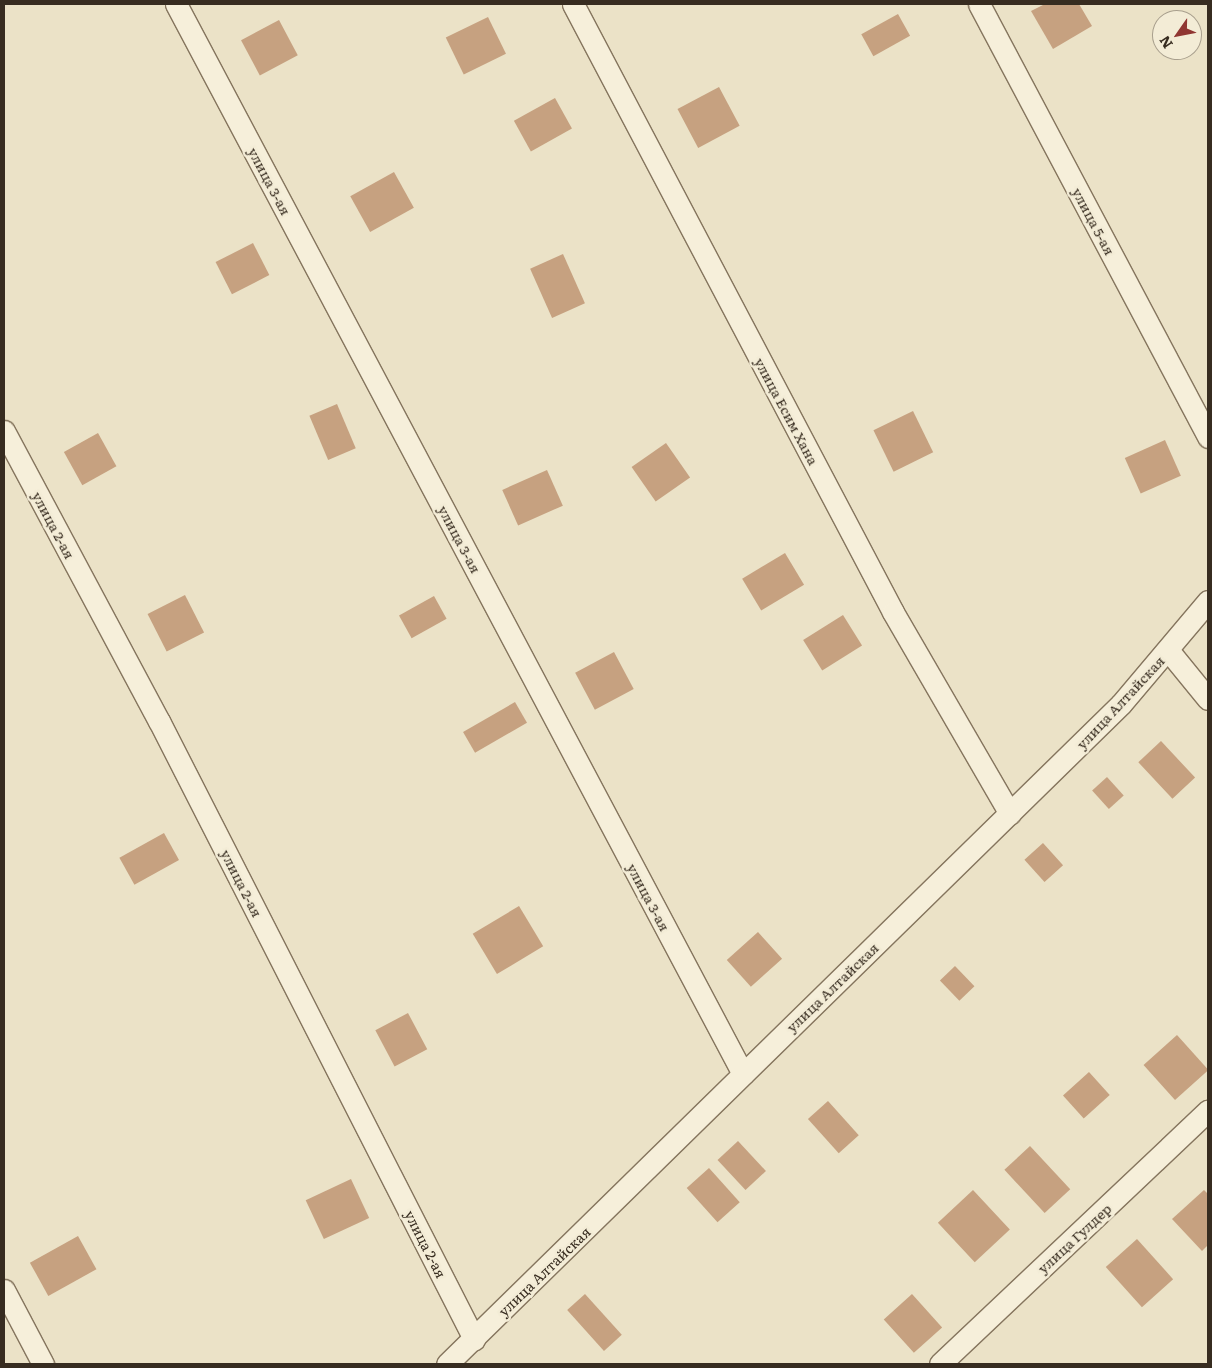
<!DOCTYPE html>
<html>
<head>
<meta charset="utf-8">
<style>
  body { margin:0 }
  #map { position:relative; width:1212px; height:1368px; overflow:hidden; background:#ebe2c7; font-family:Literata,serif }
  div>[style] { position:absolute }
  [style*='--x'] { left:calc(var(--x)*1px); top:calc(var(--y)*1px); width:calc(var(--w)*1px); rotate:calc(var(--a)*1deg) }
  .building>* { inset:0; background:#c6a180; transform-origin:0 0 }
  .roads { filter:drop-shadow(1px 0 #85755e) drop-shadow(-1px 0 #85755e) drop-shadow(0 1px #85755e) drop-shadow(0 -1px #85755e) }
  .minor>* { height:21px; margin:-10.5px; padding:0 10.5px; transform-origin:10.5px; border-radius:10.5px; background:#f6efda }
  span { translate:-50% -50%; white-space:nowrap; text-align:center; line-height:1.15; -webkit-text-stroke:5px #f3ecd6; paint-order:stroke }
  .street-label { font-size:14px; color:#372c20 }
  .frame { position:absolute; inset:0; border:5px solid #372c20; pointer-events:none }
  .north { position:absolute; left:1152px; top:10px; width:50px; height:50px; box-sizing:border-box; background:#f3ecd6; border:1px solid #a89f8d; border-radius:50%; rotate:237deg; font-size:14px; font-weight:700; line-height:20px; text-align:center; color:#372c20 }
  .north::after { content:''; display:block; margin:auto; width:18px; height:22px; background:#903632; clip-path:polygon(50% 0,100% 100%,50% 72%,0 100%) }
</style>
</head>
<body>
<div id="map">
  <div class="building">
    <div style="clip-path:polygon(1045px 4px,1079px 4px,1092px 26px,1053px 49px,1031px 11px)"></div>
    <div style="left:898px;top:14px;width:25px;height:42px;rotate:61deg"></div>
    <div style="left:488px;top:17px;width:41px;height:47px;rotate:64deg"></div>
    <div style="left:279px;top:20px;width:40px;height:43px;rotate:62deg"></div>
    <div style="left:719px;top:87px;width:44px;height:47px;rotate:62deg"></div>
    <div style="left:555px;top:98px;width:35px;height:47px;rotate:61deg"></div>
    <div style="left:394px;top:172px;width:41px;height:50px;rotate:61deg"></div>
    <div style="left:253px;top:243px;width:36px;height:42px;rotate:63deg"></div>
    <div style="left:563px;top:254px;width:54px;height:36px;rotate:66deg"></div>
    <div style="left:337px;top:404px;width:48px;height:30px;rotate:67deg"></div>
    <div style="left:913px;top:411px;width:46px;height:44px;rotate:64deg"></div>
    <div style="left:98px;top:433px;width:38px;height:39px;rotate:61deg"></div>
    <div style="left:1165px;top:440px;width:39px;height:44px;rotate:66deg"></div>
    <div style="left:666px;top:443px;width:42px;height:42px;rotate:55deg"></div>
    <div style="left:547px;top:470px;width:39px;height:49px;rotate:66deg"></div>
    <div style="left:785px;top:553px;width:37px;height:50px;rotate:59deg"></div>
    <div style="left:185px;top:595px;width:42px;height:42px;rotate:63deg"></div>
    <div style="left:434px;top:596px;width:26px;height:40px;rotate:61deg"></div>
    <div style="left:843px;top:615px;width:36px;height:47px;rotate:58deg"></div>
    <div style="left:614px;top:652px;width:42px;height:44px;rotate:62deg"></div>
    <div style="left:515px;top:702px;width:24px;height:60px;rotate:60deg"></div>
    <div style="left:1161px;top:741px;width:50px;height:31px;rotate:47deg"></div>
    <div style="left:1107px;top:777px;width:25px;height:20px;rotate:48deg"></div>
    <div style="left:164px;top:833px;width:31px;height:51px;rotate:61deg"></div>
    <div style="left:1043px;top:843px;width:30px;height:25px;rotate:48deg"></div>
    <div style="left:519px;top:906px;width:47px;height:54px;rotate:59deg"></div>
    <div style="left:758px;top:932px;width:36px;height:42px;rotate:48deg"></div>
    <div style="left:955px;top:966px;width:28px;height:21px;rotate:46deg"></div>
    <div style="left:408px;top:1013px;width:41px;height:37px;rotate:62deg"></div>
    <div style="left:1177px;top:1035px;width:47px;height:45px;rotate:48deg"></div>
    <div style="left:1089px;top:1072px;width:31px;height:35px;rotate:48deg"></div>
    <div style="left:828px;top:1101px;width:46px;height:27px;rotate:48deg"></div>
    <div style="left:738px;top:1141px;width:41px;height:28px;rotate:47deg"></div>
    <div style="left:1030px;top:1146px;width:59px;height:35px;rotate:47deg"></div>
    <div style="left:709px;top:1168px;width:46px;height:30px;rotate:48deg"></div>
    <div style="left:351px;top:1179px;width:43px;height:50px;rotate:65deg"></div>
    <div style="left:973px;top:1190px;width:54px;height:48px;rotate:47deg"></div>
    <div style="clip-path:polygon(1204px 1190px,1208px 1194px,1208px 1245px,1202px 1251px,1172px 1219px)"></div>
    <div style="left:78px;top:1236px;width:38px;height:55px;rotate:61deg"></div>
    <div style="left:1137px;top:1239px;width:54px;height:42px;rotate:48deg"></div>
    <div style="left:585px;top:1294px;width:55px;height:24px;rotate:48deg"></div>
    <div style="left:912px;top:1294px;width:45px;height:38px;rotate:48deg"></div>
  </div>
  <div class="roads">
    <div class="minor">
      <div style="--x:176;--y:4;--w:1211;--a:62.08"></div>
      <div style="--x:573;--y:4;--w:687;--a:62.24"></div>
      <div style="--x:893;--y:612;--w:233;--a:59.9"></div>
      <div style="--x:979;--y:4;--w:490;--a:62.1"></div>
      <div style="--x:4;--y:431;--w:329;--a:61.9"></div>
      <div style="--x:159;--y:721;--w:694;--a:62.99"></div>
      <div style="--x:1168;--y:650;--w:63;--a:50.8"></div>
      <div style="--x:4;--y:1290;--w:84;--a:62.2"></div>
      <div style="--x:447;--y:1364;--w:943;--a:-44.4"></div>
      <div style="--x:1121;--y:704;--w:135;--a:-49.8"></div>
      <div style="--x:940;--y:1364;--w:369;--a:-43.4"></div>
    </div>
  </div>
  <div class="street-label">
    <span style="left:270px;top:181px;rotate:62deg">улица 3-ая</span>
    <span style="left:1094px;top:221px;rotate:62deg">улица 5-ая</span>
    <span style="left:787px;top:411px;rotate:62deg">улица Есим Хана</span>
    <span style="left:54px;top:525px;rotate:62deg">улица 2-ая</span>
    <span style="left:460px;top:539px;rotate:62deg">улица 3-ая</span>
    <span style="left:1120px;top:702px;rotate:-47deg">улица Алтайская</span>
    <span style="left:242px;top:883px;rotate:63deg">улица 2-ая</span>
    <span style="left:649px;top:897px;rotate:62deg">улица 3-ая</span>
    <span style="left:832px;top:987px;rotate:-44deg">улица Алтайская</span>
    <span style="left:1074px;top:1238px;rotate:-43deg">улица Гулдер</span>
    <span style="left:426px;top:1244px;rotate:63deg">улица 2-ая</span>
    <span style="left:544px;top:1271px;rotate:-44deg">улица Алтайская</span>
  </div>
  <div class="frame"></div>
  <div class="north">N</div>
</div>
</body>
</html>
